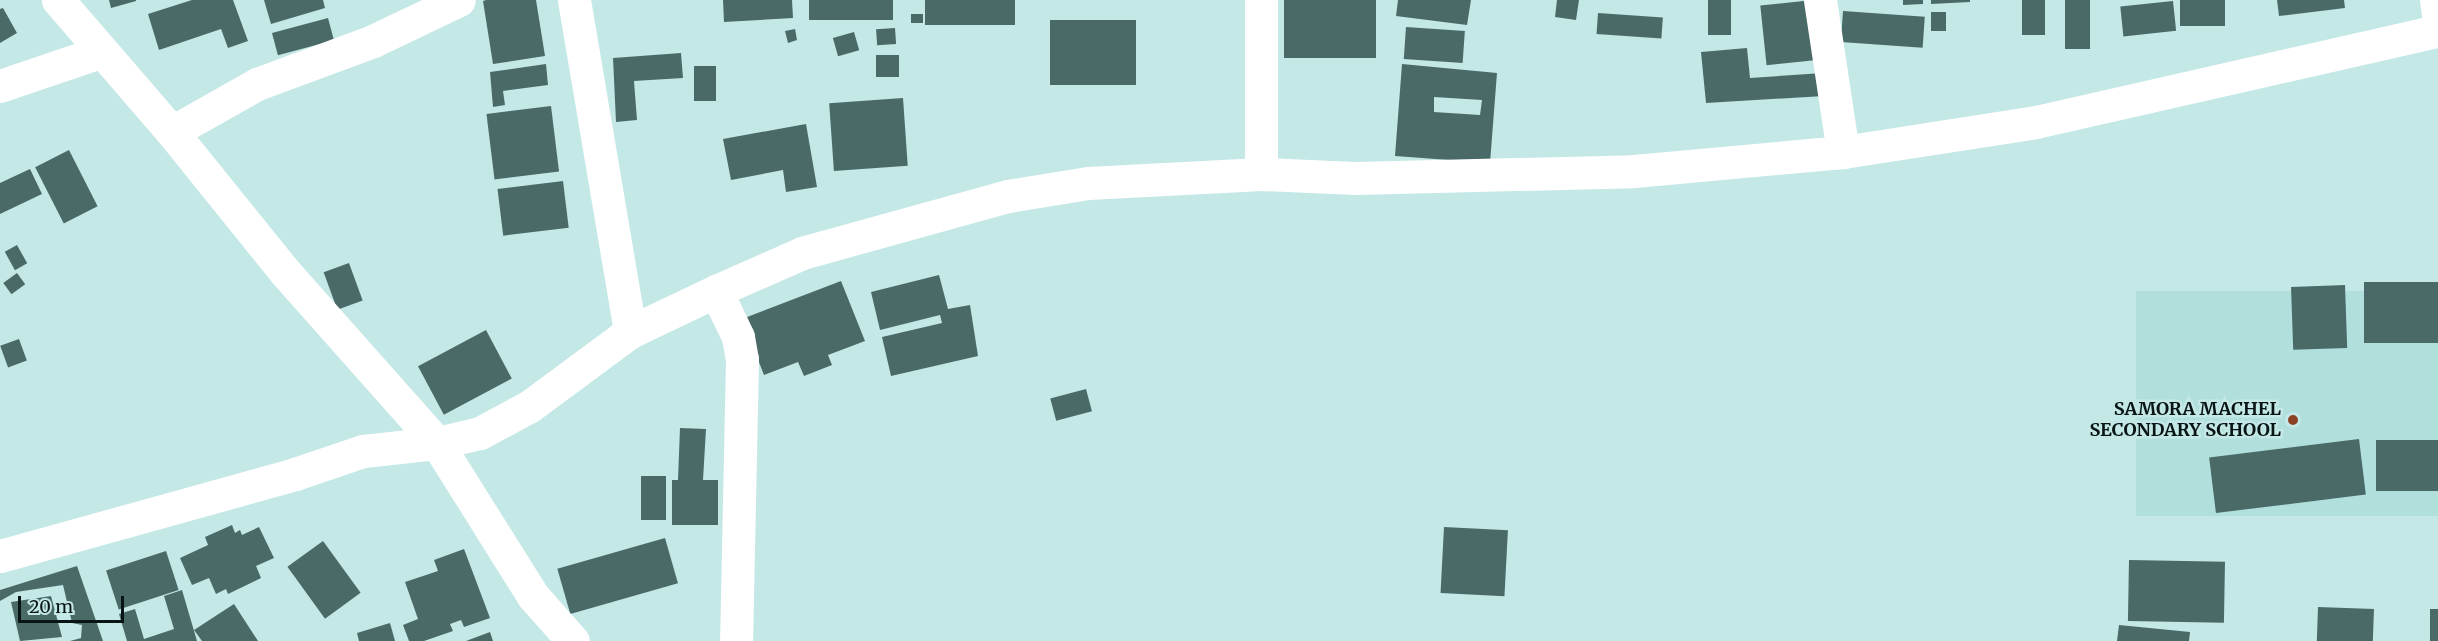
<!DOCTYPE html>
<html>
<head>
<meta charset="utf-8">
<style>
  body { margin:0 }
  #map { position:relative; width:2438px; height:641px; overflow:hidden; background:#c4e8e6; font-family:Merriweather,serif }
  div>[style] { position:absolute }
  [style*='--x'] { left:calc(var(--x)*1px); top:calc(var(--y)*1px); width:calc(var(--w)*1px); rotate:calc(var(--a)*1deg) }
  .built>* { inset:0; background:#b1dfdc; transform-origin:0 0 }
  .building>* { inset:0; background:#4a6a68; transform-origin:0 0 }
  .minor>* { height:33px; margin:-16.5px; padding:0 16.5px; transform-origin:16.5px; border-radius:16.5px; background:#fff }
  .dots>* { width:16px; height:16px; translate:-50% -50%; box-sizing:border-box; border:3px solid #c4e8e6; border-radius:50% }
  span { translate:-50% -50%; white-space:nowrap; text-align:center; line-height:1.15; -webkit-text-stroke:5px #c4e8e6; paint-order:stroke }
  .poi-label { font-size:18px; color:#081514; font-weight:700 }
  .right { translate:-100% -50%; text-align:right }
  .scale { position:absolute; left:18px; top:596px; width:106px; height:27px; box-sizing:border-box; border:3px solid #081514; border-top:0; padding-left:8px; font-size:18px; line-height:21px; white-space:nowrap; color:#081514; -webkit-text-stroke:4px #c4e8e6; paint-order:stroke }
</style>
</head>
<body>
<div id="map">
  <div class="built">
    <div style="left:2438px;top:291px;width:225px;height:302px;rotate:90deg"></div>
  </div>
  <div class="building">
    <div style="clip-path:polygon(109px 0,136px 0,136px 1px,111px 8px)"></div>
    <div style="clip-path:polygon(192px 0,233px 0,248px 41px,228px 48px,221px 29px,159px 50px,148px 14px)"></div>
    <div style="clip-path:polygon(264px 0,323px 0,325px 8px,271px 24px)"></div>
    <div style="clip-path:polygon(486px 0,536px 0,545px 56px,493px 64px,483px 1px)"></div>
    <div style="clip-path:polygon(723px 0,792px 0,793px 18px,724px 22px)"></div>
    <div style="left:809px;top:0;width:84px;height:20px"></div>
    <div style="left:925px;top:0;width:90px;height:25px"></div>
    <div style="left:1284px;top:0;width:92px;height:58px"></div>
    <div style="clip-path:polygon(1398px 0,1471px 0,1467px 25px,1396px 16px)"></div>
    <div style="clip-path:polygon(1557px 0,1579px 0,1576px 20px,1555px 17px)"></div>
    <div style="left:1708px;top:0;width:23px;height:35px"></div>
    <div style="left:1813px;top:0;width:60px;height:53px;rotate:84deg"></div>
    <div style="clip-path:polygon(1903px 0,1923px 0,1923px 4px,1903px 5px)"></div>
    <div style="clip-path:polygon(1931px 0,1970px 0,1970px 2px,1931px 4px)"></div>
    <div style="left:2022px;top:0;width:23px;height:35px"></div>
    <div style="left:2065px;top:0;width:25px;height:49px"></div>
    <div style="left:2180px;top:0;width:45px;height:26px"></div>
    <div style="clip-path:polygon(2277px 0,2344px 0,2345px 8px,2279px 16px)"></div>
    <div style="left:2173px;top:1px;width:30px;height:53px;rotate:84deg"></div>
    <div style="clip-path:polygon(3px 8px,17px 33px,0 43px,0 9px)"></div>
    <div style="left:1843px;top:11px;width:82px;height:31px;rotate:4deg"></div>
    <div style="left:1931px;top:12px;width:15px;height:19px"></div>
    <div style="left:1598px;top:13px;width:65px;height:21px;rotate:4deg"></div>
    <div style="left:923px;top:14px;width:9px;height:12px;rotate:90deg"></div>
    <div style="left:328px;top:18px;width:23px;height:58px;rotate:75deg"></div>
    <div style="left:1136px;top:20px;width:65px;height:86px;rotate:90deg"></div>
    <div style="left:1406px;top:27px;width:59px;height:32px;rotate:4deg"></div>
    <div style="left:895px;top:28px;width:16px;height:19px;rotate:86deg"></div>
    <div style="clip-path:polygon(795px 29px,797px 40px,788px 43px,785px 31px)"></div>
    <div style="left:854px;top:32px;width:19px;height:22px;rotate:74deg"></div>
    <div style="clip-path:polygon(1747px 48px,1750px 78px,1823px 73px,1824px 96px,1706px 103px,1701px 52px)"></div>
    <div style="clip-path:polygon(681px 53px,683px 78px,634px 81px,637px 120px,616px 122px,613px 58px)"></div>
    <div style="left:876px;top:55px;width:23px;height:22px"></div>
    <div style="clip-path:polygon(546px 64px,548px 85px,503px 91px,505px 105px,493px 107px,490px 72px)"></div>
    <div style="clip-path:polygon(evenodd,1402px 64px,1497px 73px,1490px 163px,1395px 156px,1402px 64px,1434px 97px,1482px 100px,1480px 115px,1434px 112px,1434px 97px)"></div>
    <div style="left:694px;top:66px;width:22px;height:35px"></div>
    <div style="left:903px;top:98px;width:68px;height:74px;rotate:86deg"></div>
    <div style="left:551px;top:106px;width:66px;height:65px;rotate:83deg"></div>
    <div style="clip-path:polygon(806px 124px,817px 187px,786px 192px,783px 170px,731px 180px,723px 139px)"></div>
    <div style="left:69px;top:150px;width:63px;height:38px;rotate:63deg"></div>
    <div style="clip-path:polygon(30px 169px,42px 194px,0 214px,0 183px)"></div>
    <div style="left:563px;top:181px;width:47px;height:66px;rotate:83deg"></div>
    <div style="left:17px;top:245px;width:21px;height:14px;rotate:61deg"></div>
    <div style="left:349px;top:263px;width:40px;height:27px;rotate:70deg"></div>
    <div style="left:17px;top:273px;width:14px;height:17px;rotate:54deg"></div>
    <div style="clip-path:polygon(939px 275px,948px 309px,970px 305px,978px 356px,891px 376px,882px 337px,942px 323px,940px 315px,880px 330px,871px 292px)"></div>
    <div style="clip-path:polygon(841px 281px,865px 341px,828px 355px,832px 365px,804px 376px,798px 362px,764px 375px,742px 319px)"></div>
    <div style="left:2438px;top:282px;width:61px;height:74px;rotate:90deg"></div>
    <div style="left:2345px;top:285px;width:63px;height:54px;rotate:88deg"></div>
    <div style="left:486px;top:330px;width:55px;height:77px;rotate:62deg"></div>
    <div style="left:19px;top:339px;width:23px;height:20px;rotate:70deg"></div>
    <div style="left:1086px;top:389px;width:23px;height:37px;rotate:75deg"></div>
    <div style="clip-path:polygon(680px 428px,706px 429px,703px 480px,718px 480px,718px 525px,672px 525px,672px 480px,678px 480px)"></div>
    <div style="left:2359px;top:439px;width:56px;height:151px;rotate:83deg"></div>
    <div style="left:2438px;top:440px;width:51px;height:62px;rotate:90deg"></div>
    <div style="left:641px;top:476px;width:25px;height:44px"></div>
    <div style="clip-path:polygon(232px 525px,235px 533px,240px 530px,242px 535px,259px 527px,274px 558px,256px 566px,261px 578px,228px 594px,226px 589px,216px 594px,209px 578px,192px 585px,180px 558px,208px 545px,205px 537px)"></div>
    <div style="left:1444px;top:527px;width:64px;height:66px;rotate:3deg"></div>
    <div style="left:665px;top:538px;width:47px;height:112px;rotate:74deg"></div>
    <div style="left:323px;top:541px;width:64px;height:44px;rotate:54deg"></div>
    <div style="clip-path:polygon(464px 549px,490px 618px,464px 627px,461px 620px,450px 624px,453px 631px,424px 641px,409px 641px,403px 625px,418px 619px,405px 582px,438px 571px,434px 560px)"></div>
    <div style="left:166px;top:551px;width:41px;height:63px;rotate:72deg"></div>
    <div style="left:2129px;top:560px;width:96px;height:61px;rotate:1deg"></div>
    <div style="clip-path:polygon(77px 566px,103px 641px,70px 641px,81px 638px,82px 625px,72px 623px,63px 585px,16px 592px,0 601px,0 590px)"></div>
    <div style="clip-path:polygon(182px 590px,197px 641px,127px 641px,119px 614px,135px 609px,144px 639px,174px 629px,164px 596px)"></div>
    <div style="clip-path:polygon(51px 596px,62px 637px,20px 641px,11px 602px)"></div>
    <div style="clip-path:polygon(234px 604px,258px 641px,202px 641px,194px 630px)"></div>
    <div style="left:2318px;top:607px;width:56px;height:34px;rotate:2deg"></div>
    <div style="left:2430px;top:609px;width:8px;height:32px"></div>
    <div style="clip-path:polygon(390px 623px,395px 641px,359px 641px,357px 633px)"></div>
    <div style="clip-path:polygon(2119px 625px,2190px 632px,2189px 641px,2117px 641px)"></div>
    <div style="clip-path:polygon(490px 632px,493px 641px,466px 641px)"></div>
  </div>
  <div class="minor">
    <div style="--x:58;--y:0;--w:174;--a:49.2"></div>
    <div style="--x:172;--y:132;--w:180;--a:51.1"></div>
    <div style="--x:285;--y:272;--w:229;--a:48.4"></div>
    <div style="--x:437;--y:443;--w:181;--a:57.9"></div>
    <div style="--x:533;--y:596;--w:60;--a:48.4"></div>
    <div style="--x:574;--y:0;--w:337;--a:80.4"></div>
    <div style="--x:1261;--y:0;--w:174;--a:90"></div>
    <div style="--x:1820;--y:0;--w:154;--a:81.4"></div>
    <div style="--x:2436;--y:0;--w:14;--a:82"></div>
    <div style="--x:0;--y:86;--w:106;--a:-18.8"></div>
    <div style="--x:172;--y:132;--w:98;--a:-29.5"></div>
    <div style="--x:257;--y:84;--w:124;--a:-20.3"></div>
    <div style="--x:373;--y:41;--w:95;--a:-25.5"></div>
    <div style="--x:716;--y:291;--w:51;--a:64.4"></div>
    <div style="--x:738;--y:337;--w:22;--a:80"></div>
    <div style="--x:742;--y:359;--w:282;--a:91.2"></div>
    <div style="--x:0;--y:556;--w:306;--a:-15.5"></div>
    <div style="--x:295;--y:474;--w:72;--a:-18.7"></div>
    <div style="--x:363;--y:451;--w:74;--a:-6.2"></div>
    <div style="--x:437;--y:443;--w:44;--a:-13.1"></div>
    <div style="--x:480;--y:433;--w:57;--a:-28.4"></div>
    <div style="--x:530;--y:406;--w:124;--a:-36.5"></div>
    <div style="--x:630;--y:332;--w:95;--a:-25.5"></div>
    <div style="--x:716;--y:291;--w:94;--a:-23.8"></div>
    <div style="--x:802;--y:253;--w:214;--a:-15.5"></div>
    <div style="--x:1008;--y:196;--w:81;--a:-9.2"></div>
    <div style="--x:1088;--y:183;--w:173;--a:-3"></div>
    <div style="--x:1261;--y:174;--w:94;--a:2.4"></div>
    <div style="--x:1355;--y:178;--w:279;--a:-1.4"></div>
    <div style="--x:1634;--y:171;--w:210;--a:-5.2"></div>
    <div style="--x:1843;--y:152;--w:195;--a:-8.8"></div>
    <div style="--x:2036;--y:122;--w:412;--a:-12.8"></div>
  </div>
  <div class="dots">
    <div style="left:2293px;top:420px;background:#8a4223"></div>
  </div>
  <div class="poi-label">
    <span class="right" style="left:2281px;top:420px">SAMORA MACHEL<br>SECONDARY SCHOOL</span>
  </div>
  <div class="scale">20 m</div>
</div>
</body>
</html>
